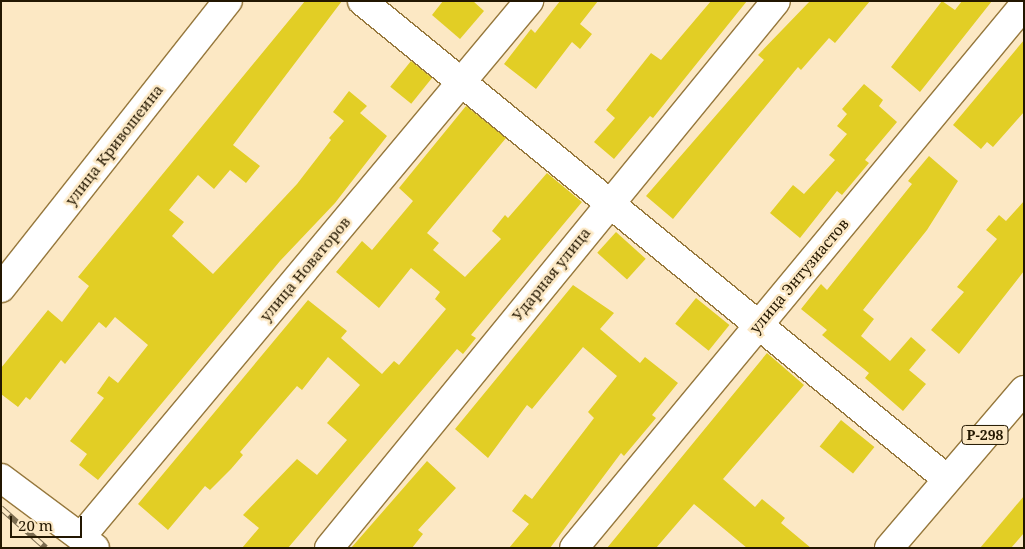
<!DOCTYPE html>
<html>
<head>
<meta charset="utf-8">
<style>
  body { margin:0 }
  #map { position:relative; width:1025px; height:549px; overflow:hidden; background:#fce8c4; font-family:"Noto Serif",serif }
  div>[style] { position:absolute }
  [style*='--x'] { left:calc(var(--x)*1px); top:calc(var(--y)*1px); width:calc(var(--w)*1px); rotate:calc(var(--a)*1deg) }
  .building>* { inset:0; background:#e2ce25; transform-origin:0 0 }
  .roads { filter:drop-shadow(1px 0 #96783d) drop-shadow(-1px 0 #96783d) drop-shadow(0 1px #96783d) drop-shadow(0 -1px #96783d) }
  .minor>* { height:28px; margin:-14px; padding:0 14px; transform-origin:14px; border-radius:14px; background:#fff }
  .highway>* { height:28px; margin:-14px; padding:0 14px; transform-origin:14px; border-radius:14px; background:#fff }
  .rail>* { height:5.5px; margin-top:-2.75px; transform-origin:0; background:repeating-linear-gradient(90deg,#fce8c4 0 11px,#7b6c50 0 22px); box-sizing:border-box; border-block:1px solid #7b6c50 }
  span { translate:-50% -50%; white-space:nowrap; text-align:center; line-height:1.15; -webkit-text-stroke:5px #fce8c4; paint-order:stroke }
  .shield-label span { padding:1px 4px; background:#fce8c4; border:1px solid; border-radius:4px; -webkit-text-stroke-width:0 }
  .shield-label { font-size:14px; color:#231701; font-weight:700 }
  .street-label { font-size:15px; color:#231701 }
  .frame { position:absolute; inset:0; border:2px solid #231701; pointer-events:none }
  .scale { position:absolute; left:10px; top:516px; width:72px; height:22px; box-sizing:border-box; border:2px solid #231701; border-top:0; padding-left:6px; font-size:15px; line-height:18px; white-space:nowrap; color:#231701; -webkit-text-stroke:4px #fce8c4; paint-order:stroke }
</style>
</head>
<body>
<div id="map">
  <div class="building">
    <div style="clip-path:polygon(305px 1px,342px 1px,233px 145px,260px 166px,246px 183px,230px 170px,214px 189px,198px 175px,169px 210px,184px 222px,172px 236px,213px 274px,297px 184px,331px 140px,329px 138px,344px 121px,333px 112px,349px 91px,367px 106px,360px 113px,387px 136px,335px 203px,280px 261px,98px 480px,79px 465px,87px 454px,70px 441px,104px 398px,97px 393px,109px 376px,118px 383px,148px 345px,115px 317px,106px 328px,99px 322px,65px 364px,61px 360px,30px 400px,26px 397px,18px 407px,1px 394px,1px 368px,48px 310px,62px 322px,89px 286px,78px 277px)"></div>
    <div style="clip-path:polygon(443px 1px,473px 1px,484px 11px,460px 39px,432px 15px)"></div>
    <div style="clip-path:polygon(560px 1px,598px 1px,580px 24px,592px 34px,580px 49px,572px 42px,536px 89px,504px 64px,531px 29px,535px 33px)"></div>
    <div style="clip-path:polygon(711px 1px,747px 1px,653px 118px,650px 116px,614px 159px,594px 142px,615px 118px,606px 110px,651px 53px,661px 60px)"></div>
    <div style="clip-path:polygon(810px 1px,870px 1px,835px 43px,829px 38px,801px 70px,798px 67px,673px 219px,646px 196px,764px 60px,758px 55px)"></div>
    <div style="clip-path:polygon(942px 1px,955px 10px,962px 1px,992px 1px,920px 92px,891px 67px)"></div>
    <div style="clip-path:polygon(1024px 40px,1024px 112px,993px 147px,987px 142px,981px 149px,953px 125px)"></div>
    <div style="left:411px;top:61px;width:27px;height:33px;rotate:39deg"></div>
    <div style="clip-path:polygon(864px 84px,883px 100px,879px 106px,897px 122px,865px 160px,869px 163px,842px 195px,837px 191px,800px 238px,770px 213px,793px 185px,804px 194px,835px 160px,829px 155px,847px 134px,837px 126px,847px 114px,842px 109px)"></div>
    <div style="clip-path:polygon(466px 106px,506px 138px,427px 233px,439px 243px,433px 250px,465px 277px,501px 239px,492px 231px,505px 215px,508px 218px,547px 173px,582px 202px,471px 335px,476px 338px,463px 354px,457px 349px,288px 548px,242px 548px,259px 528px,243px 515px,297px 459px,317px 475px,347px 440px,327px 423px,360px 385px,328px 357px,302px 390px,297px 386px,240px 452px,243px 455px,231px 469px,210px 490px,205px 486px,168px 530px,138px 504px,308px 300px,347px 331px,341px 338px,382px 374px,394px 361px,399px 365px,446px 309px,435px 299px,440px 292px,411px 268px,379px 308px,336px 272px,362px 241px,372px 250px,413px 201px,399px 188px)"></div>
    <div style="clip-path:polygon(929px 156px,958px 181px,927px 230px,863px 310px,874px 319px,861px 336px,890px 361px,911px 337px,926px 350px,909px 370px,926px 384px,903px 411px,865px 378px,869px 373px,822px 335px,827px 330px,801px 309px,821px 284px,827px 290px,912px 184px,908px 181px)"></div>
    <div style="clip-path:polygon(1024px 201px,1024px 271px,959px 354px,931px 330px,964px 292px,957px 287px,997px 239px,986px 230px,999px 215px,1006px 221px)"></div>
    <div style="left:616px;top:232px;width:40px;height:28px;rotate:42deg"></div>
    <div style="clip-path:polygon(573px 285px,614px 313px,600px 329px,640px 363px,645px 357px,678px 383px,652px 415px,656px 418px,624px 456px,621px 453px,550px 548px,509px 548px,529px 524px,512px 511px,525px 494px,532px 499px,594px 418px,588px 412px,617px 376px,583px 347px,532px 409px,527px 405px,488px 458px,455px 429px)"></div>
    <div style="left:696px;top:298px;width:43px;height:33px;rotate:39deg"></div>
    <div style="clip-path:polygon(767px 353px,804px 385px,723px 479px,755px 507px,762px 499px,785px 518px,781px 523px,811px 548px,747px 548px,694px 504px,656px 548px,607px 548px)"></div>
    <div style="left:841px;top:420px;width:43px;height:34px;rotate:39deg"></div>
    <div style="clip-path:polygon(427px 461px,456px 488px,418px 530px,423px 534px,412px 548px,351px 548px)"></div>
    <div style="clip-path:polygon(1024px 496px,1024px 533px,1011px 548px,980px 548px)"></div>
  </div>
  <div class="roads">
    <div class="minor">
      <div style="--x:362;--y:1;--w:755;--a:39.25"></div>
      <div style="--x:1;--y:288;--w:366;--a:-51.7"></div>
      <div style="--x:1;--y:478;--w:117;--a:36.7"></div>
      <div style="--x:81;--y:537;--w:699;--a:-50.11"></div>
      <div style="--x:329;--y:548;--w:706;--a:-50.74"></div>
      <div style="--x:574;--y:548;--w:705;--a:-50.35"></div>
    </div>
    <div class="highway">
      <div style="--x:889;--y:548;--w:208;--a:-49.5"></div>
    </div>
  </div>
  <div class="rail">
    <div style="--x:1;--y:508;--w:60;--a:41.6"></div>
  </div>
  <div class="shield-label">
    <span style="left:985px;top:435px">Р-298</span>
  </div>
  <div class="street-label">
    <span style="left:114px;top:145px;rotate:-52deg">улица Кривошеина</span>
    <span style="left:305px;top:269px;rotate:-50deg">улица Новаторов</span>
    <span style="left:551px;top:274px;rotate:-51deg">Ударная улица</span>
    <span style="left:799px;top:276px;rotate:-50deg">улица Энтузиастов</span>
  </div>
  <div class="frame"></div>
  <div class="scale">20 m</div>
</div>
</body>
</html>
